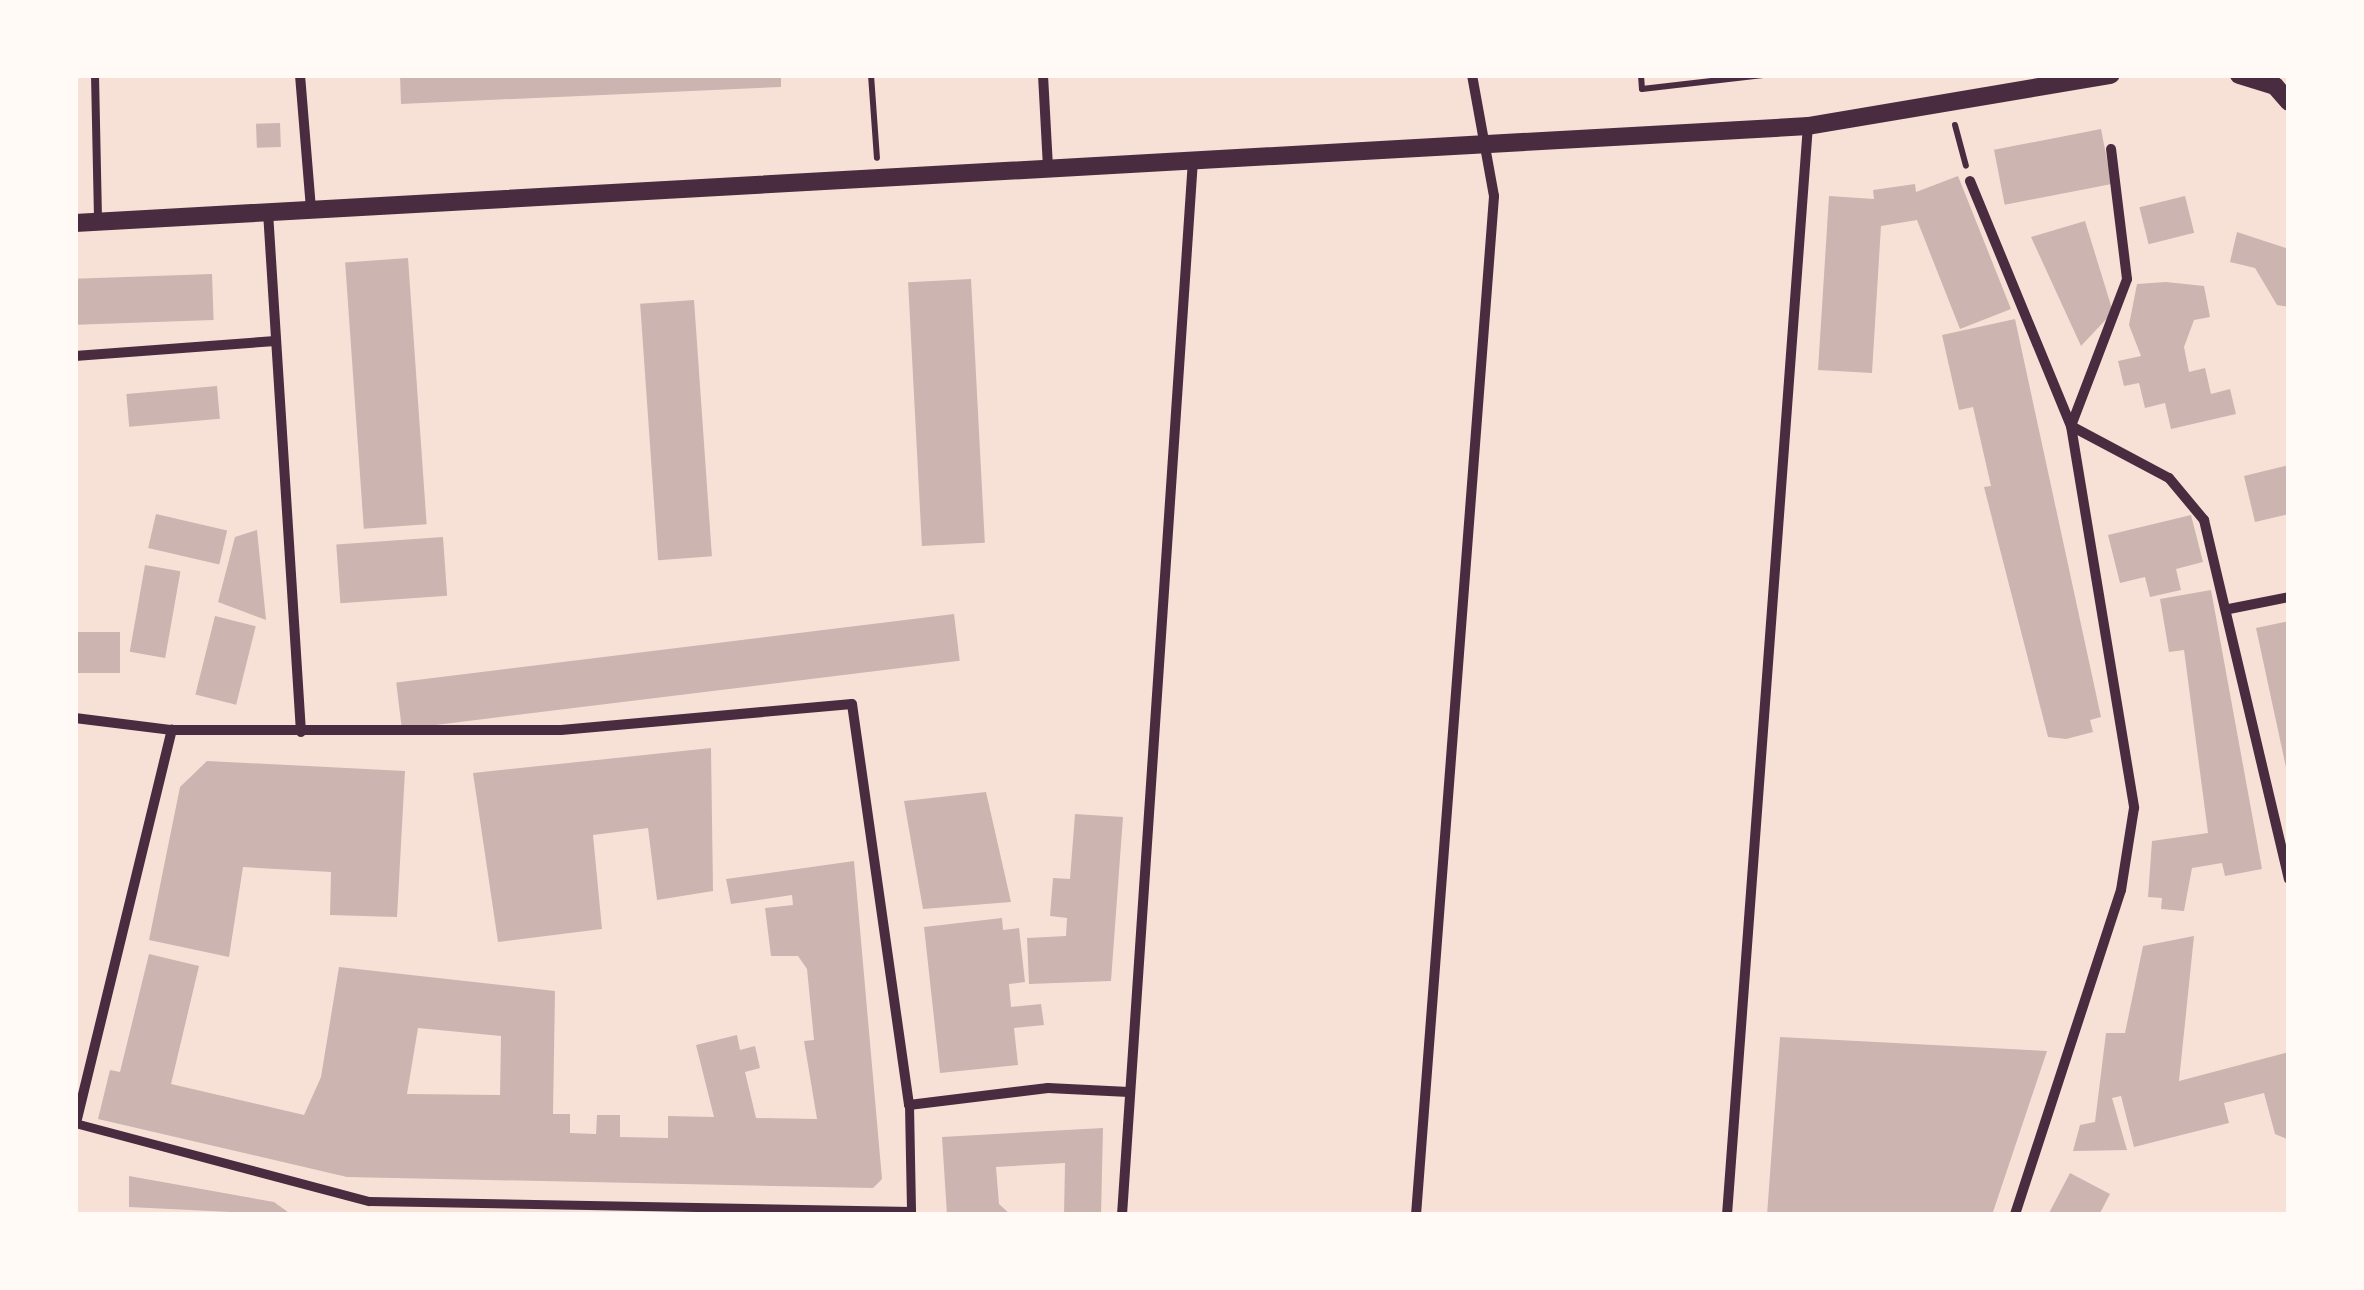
<!DOCTYPE html>
<html>
<head>
<meta charset="utf-8">
<style>
  body { margin:0 }
  #map { position:relative; width:2364px; height:1290px; overflow:hidden; background:#f7e1d7; font-family:"Source Sans 3",sans-serif }
  div>[style] { position:absolute }
  [style*='--x'] { left:calc(var(--x)*1px); top:calc(var(--y)*1px); width:calc(var(--w)*1px); rotate:calc(var(--a)*1deg) }
  .building>* { inset:0; background:#ccb4b1; transform-origin:0 0 }
  .path>* { height:6px; margin:-3px; padding:0 3px; transform-origin:3px; border-radius:3px; background:#4a2c40 }
  .service>* { height:8px; margin:-4px; padding:0 4px; transform-origin:4px; border-radius:4px; background:#4a2c40 }
  .pedestrian>* { height:9px; margin:-4.5px; padding:0 4.5px; transform-origin:4.5px; border-radius:4.5px; background:#4a2c40 }
  .minor>* { height:10px; margin:-5px; padding:0 5px; transform-origin:5px; border-radius:5px; background:#4a2c40 }
  .tertiary>* { height:18px; margin:-9px; padding:0 9px; transform-origin:9px; border-radius:9px; background:#4a2c40 }
  span { translate:-50% -50%; white-space:nowrap; text-align:center; line-height:1.15; -webkit-text-stroke:9px #fffaf5; paint-order:stroke }
  .frame { position:absolute; inset:0; border:78px solid #fffaf5; pointer-events:none }
</style>
</head>
<body>
<div id="map">
  <div class="building">
    <div style="clip-path:polygon(400px 75px,781px 75px,781px 87px,401px 104px)"></div>
    <div style="left:280px;top:123px;width:24px;height:24px;rotate:88deg"></div>
    <div style="left:2101px;top:129px;width:56px;height:109px;rotate:79deg"></div>
    <div style="clip-path:polygon(1958px 176px,2011px 309px,1960px 329px,1917px 220px,1881px 226px,1872px 373px,1818px 370px,1829px 196px,1874px 199px,1873px 190px,1915px 184px,1916px 192px)"></div>
    <div style="left:2185px;top:196px;width:38px;height:47px;rotate:76deg"></div>
    <div style="clip-path:polygon(2085px 221px,2113px 312px,2081px 346px,2031px 237px)"></div>
    <div style="clip-path:polygon(2237px 232px,2289px 249px,2289px 307px,2277px 305px,2255px 268px,2230px 262px)"></div>
    <div style="left:408px;top:258px;width:267px;height:63px;rotate:86deg"></div>
    <div style="left:212px;top:274px;width:46px;height:137px;rotate:88deg"></div>
    <div style="left:971px;top:279px;width:264px;height:63px;rotate:87deg"></div>
    <div style="clip-path:polygon(2166px 282px,2204px 286px,2210px 317px,2194px 320px,2184px 347px,2189px 372px,2205px 368px,2211px 394px,2230px 389px,2236px 414px,2171px 429px,2165px 403px,2145px 408px,2139px 383px,2124px 386px,2118px 361px,2141px 356px,2129px 325px,2137px 284px)"></div>
    <div style="left:694px;top:300px;width:257px;height:54px;rotate:86deg"></div>
    <div style="clip-path:polygon(2015px 319px,2101px 717px,2090px 720px,2093px 732px,2066px 739px,2048px 737px,1984px 487px,1991px 486px,1973px 407px,1959px 410px,1942px 335px)"></div>
    <div style="left:217px;top:386px;width:33px;height:91px;rotate:85deg"></div>
    <div style="clip-path:polygon(2289px 465px,2289px 514px,2255px 522px,2244px 476px)"></div>
    <div style="left:156px;top:514px;width:73px;height:35px;rotate:13deg"></div>
    <div style="clip-path:polygon(2191px 515px,2203px 562px,2176px 569px,2181px 590px,2150px 597px,2145px 577px,2120px 583px,2108px 535px)"></div>
    <div style="clip-path:polygon(257px 530px,266px 620px,218px 602px,235px 537px)"></div>
    <div style="left:443px;top:537px;width:59px;height:107px;rotate:86deg"></div>
    <div style="left:145px;top:565px;width:36px;height:88px;rotate:10deg"></div>
    <div style="clip-path:polygon(2211px 590px,2262px 869px,2225px 876px,2222px 863px,2192px 868px,2184px 911px,2161px 909px,2162px 898px,2148px 897px,2152px 841px,2208px 833px,2184px 650px,2169px 652px,2160px 599px)"></div>
    <div style="left:954px;top:614px;width:47px;height:562px;rotate:83deg"></div>
    <div style="left:215px;top:616px;width:42px;height:81px;rotate:14deg"></div>
    <div style="clip-path:polygon(2289px 621px,2289px 772px,2287px 772px,2256px 628px)"></div>
    <div style="left:75px;top:632px;width:45px;height:41px"></div>
    <div style="clip-path:polygon(711px 748px,713px 891px,657px 900px,648px 828px,593px 835px,602px 929px,498px 942px,473px 773px)"></div>
    <div style="clip-path:polygon(207px 761px,405px 771px,397px 917px,330px 915px,331px 872px,243px 867px,229px 957px,149px 940px,180px 787px)"></div>
    <div style="clip-path:polygon(986px 792px,1011px 902px,923px 909px,904px 801px)"></div>
    <div style="clip-path:polygon(1075px 814px,1123px 817px,1111px 981px,1029px 984px,1027px 938px,1066px 936px,1067px 918px,1050px 916px,1053px 878px,1070px 879px)"></div>
    <div style="clip-path:polygon(evenodd,854px 861px,882px 1179px,873px 1188px,347px 1177px,98px 1119px,110px 1070px,120px 1072px,149px 954px,199px 966px,171px 1084px,304px 1115px,321px 1077px,339px 967px,555px 991px,553px 1114px,570px 1114px,570px 1133px,596px 1134px,597px 1115px,620px 1115px,620px 1137px,668px 1138px,668px 1116px,714px 1117px,696px 1045px,737px 1035px,740px 1050px,755px 1046px,760px 1068px,745px 1072px,756px 1118px,817px 1119px,804px 1041px,814px 1040px,807px 969px,798px 956px,771px 956px,765px 908px,793px 905px,792px 895px,731px 904px,726px 879px,854px 861px,418px 1028px,501px 1036px,500px 1095px,407px 1094px,418px 1028px)"></div>
    <div style="clip-path:polygon(1002px 918px,1003px 930px,1019px 928px,1025px 982px,1009px 984px,1011px 1007px,1041px 1004px,1044px 1025px,1014px 1028px,1018px 1065px,940px 1073px,924px 927px)"></div>
    <div style="clip-path:polygon(2194px 936px,2179px 1081px,2289px 1052px,2289px 1140px,2275px 1134px,2264px 1093px,2224px 1103px,2229px 1123px,2134px 1147px,2121px 1096px,2112px 1098px,2127px 1150px,2073px 1151px,2080px 1125px,2095px 1122px,2106px 1033px,2125px 1033px,2143px 946px)"></div>
    <div style="clip-path:polygon(1780px 1037px,2047px 1051px,1992px 1215px,1767px 1215px)"></div>
    <div style="clip-path:polygon(1103px 1128px,1101px 1215px,1064px 1215px,1065px 1163px,996px 1167px,999px 1204px,1011px 1215px,947px 1215px,942px 1137px)"></div>
    <div style="clip-path:polygon(2070px 1173px,2110px 1194px,2099px 1215px,2048px 1215px)"></div>
    <div style="clip-path:polygon(129px 1176px,274px 1202px,292px 1215px,129px 1207px)"></div>
  </div>
  <div class="path">
    <div style="--x:871;--y:75;--w:83;--a:85.9"></div>
    <div style="--x:1641;--y:75;--w:14;--a:86"></div>
    <div style="--x:1642;--y:89;--w:122;--a:-6.6"></div>
    <div style="--x:1955;--y:125;--w:42;--a:75"></div>
  </div>
  <div class="service">
    <div style="--x:95;--y:75;--w:145;--a:88.8"></div>
  </div>
  <div class="pedestrian">
    <div style="--x:909;--y:1105;--w:107;--a:88.9"></div>
    <div style="--x:75;--y:1123;--w:304;--a:14.9"></div>
    <div style="--x:369;--y:1201;--w:542;--a:1.06"></div>
  </div>
  <div class="minor">
    <div style="--x:300;--y:75;--w:135;--a:85.3"></div>
    <div style="--x:1043;--y:75;--w:93;--a:86.9"></div>
    <div style="--x:1970;--y:181;--w:265;--a:67.6"></div>
    <div style="--x:2071;--y:426;--w:387;--a:80.6"></div>
    <div style="--x:2134;--y:808;--w:83;--a:99"></div>
    <div style="--x:2121;--y:890;--w:342;--a:108.1"></div>
    <div style="--x:268;--y:212;--w:521;--a:86.37"></div>
    <div style="--x:75;--y:356;--w:201;--a:-4.3"></div>
    <div style="--x:2071;--y:426;--w:111;--a:28"></div>
    <div style="--x:2169;--y:478;--w:55;--a:50.2"></div>
    <div style="--x:2204;--y:520;--w:369;--a:76.7"></div>
    <div style="--x:2071;--y:426;--w:157;--a:-69.1"></div>
    <div style="--x:2127;--y:279;--w:131;--a:-97"></div>
    <div style="--x:2229;--y:609;--w:61;--a:-11.3"></div>
    <div style="--x:75;--y:718;--w:98;--a:7.1"></div>
    <div style="--x:172;--y:730;--w:389;--a:0"></div>
    <div style="--x:561;--y:730;--w:292;--a:-5.1"></div>
    <div style="--x:852;--y:704;--w:405;--a:81.9"></div>
    <div style="--x:909;--y:1105;--w:140;--a:-7"></div>
    <div style="--x:1048;--y:1088;--w:81;--a:2.8"></div>
    <div style="--x:76;--y:1123;--w:405;--a:-76.3"></div>
    <div style="--x:1122;--y:1215;--w:1057;--a:-86.15"></div>
    <div style="--x:1416;--y:1215;--w:1022;--a:-85.62"></div>
    <div style="--x:1494;--y:196;--w:123;--a:-100.3"></div>
    <div style="--x:1727;--y:1215;--w:1092;--a:-85.75"></div>
  </div>
  <div class="tertiary">
    <div style="--x:2239;--y:75;--w:38;--a:17"></div>
    <div style="--x:2275;--y:86;--w:21;--a:49"></div>
    <div style="--x:75;--y:223;--w:1736;--a:-3.2"></div>
    <div style="--x:1808;--y:126;--w:307;--a:-9.6"></div>
  </div>
  <div class="frame"></div>
</div>
</body>
</html>
